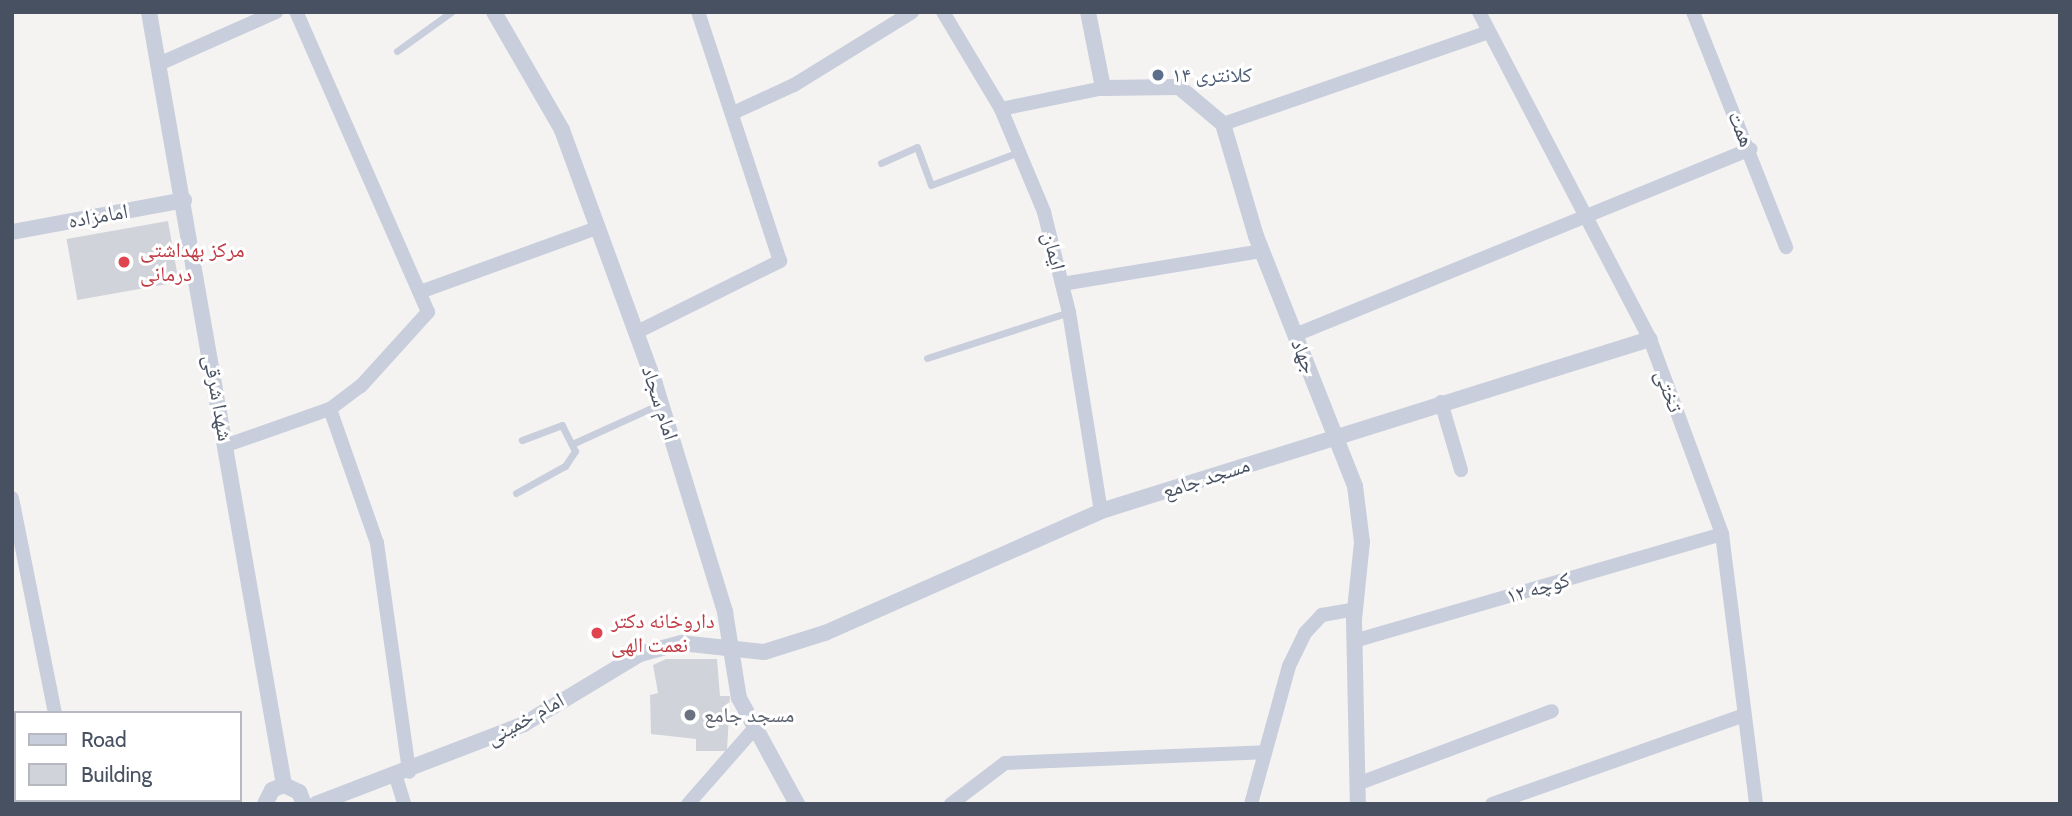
<!DOCTYPE html>
<html>
<head>
<meta charset="utf-8">
<style>
  body { margin:0 }
  #map { position:relative; width:2072px; height:816px; overflow:hidden; background:#f5f3f2; font-family:Cabin,"Noto Naskh Arabic",sans-serif }
  div>[style] { position:absolute }
  [style*='--x'] { left:calc(var(--x)*1px); top:calc(var(--y)*1px); width:calc(var(--w)*1px); rotate:calc(var(--a)*1deg) }
  .building>* { inset:0; background:#d1d3da; transform-origin:0 0 }
  .service>* { height:7px; margin:-3.5px; padding:0 3.5px; transform-origin:3.5px; border-radius:3.5px; background:#c8cedb }
  .minor>* { height:14px; margin:-7px; padding:0 7px; transform-origin:7px; border-radius:7px; background:#c8cedb }
  .tertiary>* { height:16px; margin:-8px; padding:0 8px; transform-origin:8px; border-radius:8px; background:#c8cedb }
  .dots>* { width:19px; height:19px; translate:-50% -50%; box-sizing:border-box; border:4px solid #fff; border-radius:50% }
  span { translate:-50% -50%; white-space:nowrap; text-align:center; line-height:1.15; -webkit-text-stroke:6px #fff; paint-order:stroke }
  .service-label { font-size:21px; color:#4e5e75 }
  .left { translate:0 -50%; text-align:left }
  .street-label { font-size:21px; color:#485162 }
  .health-label { font-size:21px; color:#be3a42 }
  .worship-label { font-size:21px; color:#5b616d }
  .frame { position:absolute; inset:0; border:14px solid #485162; pointer-events:none }
  .legend { position:absolute; left:14px; top:711px; width:228px; height:91px; box-sizing:border-box; background:#fff; border:2px solid #b6b9c0; margin:0; padding:9px 12px; list-style:none; font-size:21px; color:#485162 }
  .legend li { display:flex; align-items:center; gap:14px; height:35px }
  .legend b { width:35px; border:2px solid #b6b9c0 }
</style>
</head>
<body>
<div id="map">
  <div class="building">
    <div style="left:168px;top:221px;width:62px;height:103px;rotate:80deg"></div>
    <div style="clip-path:polygon(666px 659px,717px 659px,720px 696px,730px 696px,727px 751px,696px 751px,696px 739px,651px 734px,650px 695px,658px 693px,653px 665px)"></div>
  </div>
  <div class="service">
    <div style="--x:397;--y:51;--w:67;--a:-35.8"></div>
    <div style="--x:881;--y:163;--w:39;--a:-24"></div>
    <div style="--x:917;--y:147;--w:40;--a:69.8"></div>
    <div style="--x:931;--y:185;--w:94;--a:-20.6"></div>
    <div style="--x:927;--y:358;--w:149;--a:-17.9"></div>
    <div style="--x:572;--y:444;--w:97;--a:-24.4"></div>
    <div style="--x:516;--y:493;--w:56;--a:-28.9"></div>
    <div style="--x:565;--y:466;--w:18;--a:-56"></div>
    <div style="--x:575;--y:451;--w:29;--a:-117"></div>
    <div style="--x:562;--y:425;--w:43;--a:159.4"></div>
  </div>
  <div class="minor">
    <div style="--x:943;--y:12;--w:113;--a:59.1"></div>
    <div style="--x:1001;--y:109;--w:112;--a:67.3"></div>
    <div style="--x:1044;--y:212;--w:103;--a:76"></div>
    <div style="--x:1069;--y:312;--w:202;--a:80.9"></div>
    <div style="--x:1479;--y:12;--w:369;--a:62.4"></div>
    <div style="--x:1650;--y:339;--w:208;--a:69.7"></div>
    <div style="--x:1722;--y:534;--w:272;--a:82.8"></div>
    <div style="--x:1693;--y:12;--w:253;--a:68.4"></div>
    <div style="--x:161;--y:63;--w:126;--a:-23.9"></div>
    <div style="--x:1001;--y:109;--w:104;--a:-11.6"></div>
    <div style="--x:735;--y:112;--w:65;--a:-24.6"></div>
    <div style="--x:794;--y:85;--w:139;--a:-31.7"></div>
    <div style="--x:1223;--y:124;--w:281;--a:-19.1"></div>
    <div style="--x:1062;--y:284;--w:203;--a:-9.4"></div>
    <div style="--x:420;--y:292;--w:188;--a:-19.9"></div>
    <div style="--x:637;--y:332;--w:160;--a:-26.4"></div>
    <div style="--x:780;--y:261;--w:262;--a:-108.2"></div>
    <div style="--x:1295;--y:335;--w:492;--a:-22.2"></div>
    <div style="--x:1441;--y:402;--w:71;--a:73.6"></div>
    <div style="--x:330;--y:409;--w:142;--a:70.7"></div>
    <div style="--x:377;--y:543;--w:231;--a:82"></div>
    <div style="--x:227;--y:445;--w:109;--a:-19.3"></div>
    <div style="--x:330;--y:409;--w:39;--a:-37"></div>
    <div style="--x:361;--y:386;--w:100;--a:-47.8"></div>
    <div style="--x:428;--y:312;--w:328;--a:-113.7"></div>
    <div style="--x:12;--y:498;--w:219;--a:78.7"></div>
    <div style="--x:1354;--y:641;--w:383;--a:-16.2"></div>
    <div style="--x:396;--y:777;--w:28;--a:73"></div>
    <div style="--x:1357;--y:784;--w:208;--a:-20.5"></div>
    <div style="--x:74;--y:800;--w:4;--a:76"></div>
    <div style="--x:688;--y:804;--w:98;--a:-48.7"></div>
    <div style="--x:951;--y:804;--w:68;--a:-37.2"></div>
    <div style="--x:1005;--y:763;--w:259;--a:-2.4"></div>
    <div style="--x:1251;--y:804;--w:143;--a:-74.6"></div>
    <div style="--x:1289;--y:666;--w:37;--a:-64"></div>
    <div style="--x:1305;--y:633;--w:25;--a:-47"></div>
    <div style="--x:1322;--y:615;--w:34;--a:-10"></div>
    <div style="--x:1492;--y:804;--w:265;--a:-19.4"></div>
  </div>
  <div class="tertiary">
    <div style="--x:149;--y:12;--w:785;--a:80.09"></div>
    <div style="--x:494;--y:12;--w:136;--a:60"></div>
    <div style="--x:562;--y:130;--w:270;--a:69.9"></div>
    <div style="--x:655;--y:384;--w:239;--a:72.9"></div>
    <div style="--x:725;--y:612;--w:87;--a:80.8"></div>
    <div style="--x:739;--y:698;--w:121;--a:61.3"></div>
    <div style="--x:1088;--y:12;--w:77;--a:78.8"></div>
    <div style="--x:1103;--y:88;--w:76;--a:-0.8"></div>
    <div style="--x:1179;--y:87;--w:57;--a:40.1"></div>
    <div style="--x:1223;--y:124;--w:117;--a:73.6"></div>
    <div style="--x:1256;--y:236;--w:269;--a:68.4"></div>
    <div style="--x:1355;--y:486;--w:56;--a:82.9"></div>
    <div style="--x:1362;--y:542;--w:78;--a:95.9"></div>
    <div style="--x:1354;--y:620;--w:184;--a:88.8"></div>
    <div style="--x:12;--y:232;--w:175;--a:-10.5"></div>
    <div style="--x:265;--y:804;--w:16;--a:-63"></div>
    <div style="--x:272;--y:790;--w:13;--a:-23"></div>
    <div style="--x:284;--y:785;--w:17;--a:25"></div>
    <div style="--x:299;--y:792;--w:13;--a:67"></div>
    <div style="--x:316;--y:804;--w:223;--a:-21"></div>
    <div style="--x:524;--y:724;--w:135;--a:-31.1"></div>
    <div style="--x:640;--y:654;--w:42;--a:-15"></div>
    <div style="--x:681;--y:643;--w:83;--a:6.2"></div>
    <div style="--x:764;--y:652;--w:64;--a:-17.3"></div>
    <div style="--x:825;--y:633;--w:302;--a:-23.8"></div>
    <div style="--x:1101;--y:511;--w:575;--a:-17.4"></div>
  </div>
  <div class="dots">
    <div style="left:1158px;top:75px;background:#5c6f8a"></div>
    <div style="left:124px;top:262px;background:#e0444e"></div>
    <div style="left:597px;top:633px;background:#e0444e"></div>
    <div style="left:690px;top:715px;background:#6b7280"></div>
  </div>
  <div class="service-label">
    <span class="left" style="left:1172px;top:75px">کلانتری ۱۴</span>
  </div>
  <div class="street-label">
    <span style="left:1741px;top:129px;rotate:68deg">همت</span>
    <span style="left:98px;top:216px;rotate:-10deg">امامزاده</span>
    <span style="left:1054px;top:251px;rotate:76deg">ایمان</span>
    <span style="left:1304px;top:356px;rotate:67deg">جهاد</span>
    <span style="left:1669px;top:391px;rotate:70deg">تختی</span>
    <span style="left:218px;top:398px;rotate:80deg">شهدا شرقی</span>
    <span style="left:660px;top:403px;rotate:72deg">امام سجاد</span>
    <span style="left:1206px;top:478px;rotate:-18deg">مسجد جامع</span>
    <span style="left:1538px;top:588px;rotate:-16deg">کوچه ۱۲</span>
    <span style="left:525px;top:719px;rotate:-29deg">امام خمینی</span>
  </div>
  <div class="health-label">
    <span class="left" style="left:140px;top:262px">مرکز بهداشتی<br>درمانی</span>
    <span class="left" style="left:611px;top:633px">داروخانه دکتر<br>نعمت الهی</span>
  </div>
  <div class="worship-label">
    <span class="left" style="left:704px;top:715px">مسجد جامع</span>
  </div>
  <div class="frame"></div>
  <ul class="legend">
  <li><b style="height:9px;background:#c8cedb"></b>Road</li>
  <li><b style="height:19px;background:#d1d3da"></b>Building</li>
  </ul>
</div>
</body>
</html>
